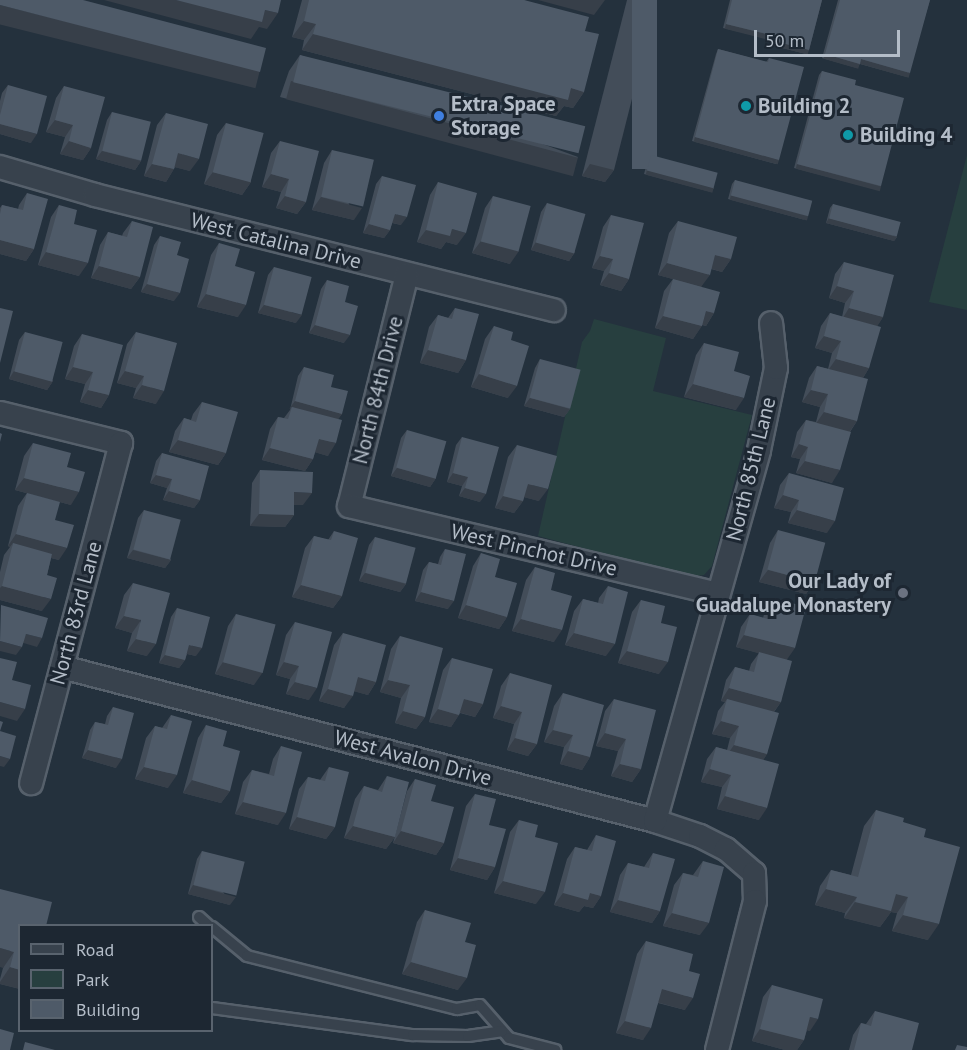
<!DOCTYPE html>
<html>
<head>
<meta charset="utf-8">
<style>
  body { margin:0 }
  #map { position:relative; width:967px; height:1050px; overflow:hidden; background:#24313d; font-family:"PT Sans",sans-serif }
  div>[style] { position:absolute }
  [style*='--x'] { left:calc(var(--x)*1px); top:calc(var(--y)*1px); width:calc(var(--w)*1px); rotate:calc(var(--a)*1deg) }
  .green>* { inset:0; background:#273f3f }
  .roads { filter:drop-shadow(2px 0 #56606b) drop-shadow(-2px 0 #56606b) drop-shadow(0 2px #56606b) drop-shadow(0 -2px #56606b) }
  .lane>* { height:10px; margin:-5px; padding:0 5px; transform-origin:5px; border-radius:5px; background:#38424d }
  .street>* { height:22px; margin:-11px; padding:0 11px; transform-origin:11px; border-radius:11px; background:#38424d }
  .wall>* { inset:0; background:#434d59 }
  .shaded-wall>* { inset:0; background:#373f49; transform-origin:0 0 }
  .building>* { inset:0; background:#4e5a68; transform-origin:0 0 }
  .dots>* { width:16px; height:16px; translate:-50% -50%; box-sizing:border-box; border:3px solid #1d2732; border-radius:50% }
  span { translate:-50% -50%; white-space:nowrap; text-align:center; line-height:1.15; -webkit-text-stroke:6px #1d2732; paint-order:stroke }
  .poi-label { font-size:21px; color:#b4bdc8; font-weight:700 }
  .left { translate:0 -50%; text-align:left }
  .right { translate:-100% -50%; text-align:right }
  .street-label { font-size:21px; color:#b4bdc8 }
  .legend { position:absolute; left:18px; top:924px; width:195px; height:108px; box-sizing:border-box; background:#1d2732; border:2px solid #59636e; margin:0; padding:8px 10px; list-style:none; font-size:18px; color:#b4bdc8 }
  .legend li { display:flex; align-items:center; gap:12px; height:30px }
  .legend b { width:30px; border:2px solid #59636e }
  .scale { position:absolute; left:754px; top:30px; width:146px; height:27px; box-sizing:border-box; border:3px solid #b4bdc8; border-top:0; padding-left:8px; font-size:18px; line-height:21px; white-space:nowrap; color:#b4bdc8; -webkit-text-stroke:4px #1d2732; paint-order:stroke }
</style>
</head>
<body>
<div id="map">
  <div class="green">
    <div style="clip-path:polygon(967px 155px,967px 310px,929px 302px)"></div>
    <div style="clip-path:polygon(594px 319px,666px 338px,653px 391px,752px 415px,712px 566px,704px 575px,691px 577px,538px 536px,582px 342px,590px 331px)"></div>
  </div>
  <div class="roads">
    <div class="lane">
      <div style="--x:199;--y:917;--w:13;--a:42"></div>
      <div style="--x:212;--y:927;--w:45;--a:39.6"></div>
      <div style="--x:247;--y:956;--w:217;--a:14.2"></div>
      <div style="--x:457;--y:1009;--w:23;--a:-10"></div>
      <div style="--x:480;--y:1005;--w:44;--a:48.7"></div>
      <div style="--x:509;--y:1038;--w:48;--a:14.6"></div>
      <div style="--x:212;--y:1008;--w:203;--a:7.7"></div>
      <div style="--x:413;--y:1035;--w:55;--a:1"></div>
      <div style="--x:468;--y:1036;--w:34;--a:-8"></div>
    </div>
    <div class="street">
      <div style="--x:0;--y:167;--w:99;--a:16.4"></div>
      <div style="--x:95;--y:195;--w:473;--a:14.1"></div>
      <div style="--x:407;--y:274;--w:239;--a:104"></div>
      <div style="--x:349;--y:506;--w:379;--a:13.4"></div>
      <div style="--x:0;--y:413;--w:125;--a:13.9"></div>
      <div style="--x:121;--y:443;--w:352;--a:104.8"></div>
      <div style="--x:62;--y:667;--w:613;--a:14.56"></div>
      <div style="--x:655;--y:821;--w:47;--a:18.4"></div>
      <div style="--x:700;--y:836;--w:29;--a:27"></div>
      <div style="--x:726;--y:849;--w:37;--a:41"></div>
      <div style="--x:754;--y:873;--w:28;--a:88"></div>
      <div style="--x:755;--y:901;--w:154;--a:104.3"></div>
      <div style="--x:655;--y:821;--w:385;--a:-74.3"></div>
      <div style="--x:759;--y:450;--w:84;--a:-78.3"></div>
      <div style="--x:776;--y:368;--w:45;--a:-96.3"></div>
    </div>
  </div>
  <div class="wall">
    <div style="clip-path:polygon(302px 0,524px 0,585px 31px,584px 92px,573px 108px,564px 106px,556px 116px,302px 50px,304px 40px,292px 37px)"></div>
    <div style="clip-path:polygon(627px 0,657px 0,614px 170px,605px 182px,582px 176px)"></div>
    <div style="clip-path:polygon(730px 0,822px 0,809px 50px,806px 54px,771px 45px,773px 40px,723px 28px)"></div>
    <div style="clip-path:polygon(838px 0,930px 0,907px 77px,860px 64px,857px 68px,822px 58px)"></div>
    <div style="clip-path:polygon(718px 49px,766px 62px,769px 58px,779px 160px,776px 164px,692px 141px,716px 54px)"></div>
    <div style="clip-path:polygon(300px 55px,578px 157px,567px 173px,280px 97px,289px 71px)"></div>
    <div style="clip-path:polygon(822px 71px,855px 85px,881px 186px,878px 190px,794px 168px,819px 75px)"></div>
    <div style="clip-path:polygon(8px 85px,31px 143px,0 134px,0 101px,2px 93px)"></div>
    <div style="clip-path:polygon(64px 86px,91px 148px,83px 160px,60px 154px,65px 137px,46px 132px,56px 98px)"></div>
    <div style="clip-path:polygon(112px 112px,141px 161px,135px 170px,96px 159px,107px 120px)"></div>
    <div style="clip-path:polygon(166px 113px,190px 171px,175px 167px,166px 182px,144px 176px,157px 125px)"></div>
    <div style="clip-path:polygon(226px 123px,251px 182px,242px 195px,204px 184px,217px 135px)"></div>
    <div style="clip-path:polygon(280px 141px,306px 202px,297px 214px,276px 208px,281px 192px,262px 187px,271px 153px)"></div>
    <div style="clip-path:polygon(332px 150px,354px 220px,312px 210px,324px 163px)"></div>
    <div style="clip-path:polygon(651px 155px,714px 188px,711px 192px,644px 174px,648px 159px)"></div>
    <div style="clip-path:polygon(382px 176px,401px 225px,392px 223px,390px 230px,384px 238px,363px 233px,376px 184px)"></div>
    <div style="clip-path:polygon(735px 180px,805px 220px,728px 199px,732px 184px)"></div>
    <div style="clip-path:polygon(438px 182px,457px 245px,446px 242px,441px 249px,417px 242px,430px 195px)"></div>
    <div style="clip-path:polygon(27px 193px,34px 249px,26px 261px,0 254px,0 208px,2px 205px,18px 209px,19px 205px)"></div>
    <div style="clip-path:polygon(493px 196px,510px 264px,472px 253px,485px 208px)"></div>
    <div style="clip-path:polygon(547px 203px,575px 252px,569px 261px,531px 250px,541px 212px)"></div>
    <div style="clip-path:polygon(833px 204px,897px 237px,894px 241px,826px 223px,830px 208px)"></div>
    <div style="clip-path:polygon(59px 205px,79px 276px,38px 265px,51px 217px)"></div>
    <div style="clip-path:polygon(611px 215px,629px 279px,621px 291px,600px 285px,604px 271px,592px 268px,603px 227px)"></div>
    <div style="clip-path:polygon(132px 221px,140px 277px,131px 289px,91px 278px,100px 245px,108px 232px,122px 236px,123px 233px)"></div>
    <div style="clip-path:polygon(678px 221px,731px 259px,722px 272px,711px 269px,701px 287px,714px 313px,706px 326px,702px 325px,693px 339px,655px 328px,664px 291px,673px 279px,658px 275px,669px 233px)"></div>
    <div style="clip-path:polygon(160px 236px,177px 255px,174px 301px,141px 292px,154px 245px)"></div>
    <div style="clip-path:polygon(219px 243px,235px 266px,238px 317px,197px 307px,211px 255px)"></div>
    <div style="clip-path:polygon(844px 262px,883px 317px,877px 326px,869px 368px,863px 378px,857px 421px,850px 432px,832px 483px,796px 473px,800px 459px,791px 457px,797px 432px,806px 420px,816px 422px,820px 407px,802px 402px,809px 378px,817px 366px,828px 369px,832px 353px,815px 348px,821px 326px,830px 313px,842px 317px,845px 303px,829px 298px,835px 274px)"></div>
    <div style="clip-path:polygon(274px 267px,296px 323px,258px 313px,268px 275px)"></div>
    <div style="clip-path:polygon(327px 280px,345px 302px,344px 343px,309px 333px,321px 289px)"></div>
    <div style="clip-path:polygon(455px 308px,466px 360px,458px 373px,420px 363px,429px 327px,438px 315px,448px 318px)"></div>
    <div style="clip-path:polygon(494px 326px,511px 340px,508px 398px,471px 387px,485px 339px)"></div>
    <div style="clip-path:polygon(25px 332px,53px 381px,47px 390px,9px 379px,19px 340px)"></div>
    <div style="clip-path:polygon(136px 332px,156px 404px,133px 398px,136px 388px,117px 383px,127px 344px)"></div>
    <div style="clip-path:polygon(82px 334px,109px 395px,101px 408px,80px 402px,85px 384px,65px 379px,74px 346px)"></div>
    <div style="clip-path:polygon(704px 343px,734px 371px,736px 410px,684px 397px,696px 355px)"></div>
    <div style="clip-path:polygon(540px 359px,570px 409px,564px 417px,524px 406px,535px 368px)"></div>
    <div style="clip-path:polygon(304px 367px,331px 387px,342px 414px,338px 419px,328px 456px,315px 452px,313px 459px,305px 471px,262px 460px,270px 429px,278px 417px,284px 418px,290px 410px,298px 376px)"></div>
    <div style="clip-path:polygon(202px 402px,226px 453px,218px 465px,169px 452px,175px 431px,184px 418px,191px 420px,193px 414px)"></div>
    <div style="clip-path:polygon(407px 430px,436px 478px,430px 487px,391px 476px,401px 438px)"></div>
    <div style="clip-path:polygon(462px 437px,480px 502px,459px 496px,462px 486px,447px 482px,456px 445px)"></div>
    <div style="clip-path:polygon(33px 443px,71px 505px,15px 490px,24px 456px)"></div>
    <div style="clip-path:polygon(517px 445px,539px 501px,524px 497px,523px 501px,514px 513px,495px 508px,508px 457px)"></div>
    <div style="clip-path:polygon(162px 453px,200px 500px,194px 508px,163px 500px,167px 488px,150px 483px,156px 461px)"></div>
    <div style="clip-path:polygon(260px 470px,303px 505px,294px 505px,294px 515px,285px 527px,250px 526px,252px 483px)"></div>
    <div style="clip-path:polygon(789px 473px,827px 533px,788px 523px,791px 512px,774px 508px,780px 485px)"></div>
    <div style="clip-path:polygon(27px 493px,55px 520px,59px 560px,51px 558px,47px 575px,42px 611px,0 600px,0 572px,4px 555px,10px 547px,8px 546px,18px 506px)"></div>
    <div style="clip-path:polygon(144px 510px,171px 560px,165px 568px,127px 558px,138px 518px)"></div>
    <div style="clip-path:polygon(778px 530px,814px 582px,806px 594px,759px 582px,770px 543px)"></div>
    <div style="clip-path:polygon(334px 531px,342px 596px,333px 608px,292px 597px,305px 548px,314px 536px,328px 540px)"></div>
    <div style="clip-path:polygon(375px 537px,406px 584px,400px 592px,359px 581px,369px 545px)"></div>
    <div style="clip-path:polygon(445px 549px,448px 609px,415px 601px,423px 570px,429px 562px,438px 564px,440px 557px)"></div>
    <div style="clip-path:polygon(481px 553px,495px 577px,507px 617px,499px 629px,458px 618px,473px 566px)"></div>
    <div style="clip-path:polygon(535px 567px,551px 590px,554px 642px,512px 631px,526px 580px)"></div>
    <div style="clip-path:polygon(133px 583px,147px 656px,127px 651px,132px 633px,115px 628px,124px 595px)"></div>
    <div style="clip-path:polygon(608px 586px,606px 656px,565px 645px,574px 611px,583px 599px,598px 603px,599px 598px)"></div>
    <div style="clip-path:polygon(774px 598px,787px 660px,781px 702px,774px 712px,767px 754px,763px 760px,759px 820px,717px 809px,722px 787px,701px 782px,707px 759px,716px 747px,727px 750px,730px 738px,712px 734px,718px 711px,725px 702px,721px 701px,726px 680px,735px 667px,749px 671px,751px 664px,759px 653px,736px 647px,741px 627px,750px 614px,763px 618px,765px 611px)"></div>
    <div style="clip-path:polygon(641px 600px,661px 623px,659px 674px,618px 663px,632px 612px)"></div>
    <div style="clip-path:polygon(177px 608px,196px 656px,187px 654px,185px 660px,179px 668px,159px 663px,171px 617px)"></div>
    <div style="clip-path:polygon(236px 614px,254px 685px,215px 674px,228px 626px)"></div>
    <div style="clip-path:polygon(295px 622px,309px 700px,286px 694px,290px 679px,276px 675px,286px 635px)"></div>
    <div style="clip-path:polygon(343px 633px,376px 682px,368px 695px,354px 691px,344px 708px,319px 701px,334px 645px)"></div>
    <div style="clip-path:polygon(400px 636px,425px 717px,416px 729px,395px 723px,401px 698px,380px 692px,391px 649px)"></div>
    <div style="clip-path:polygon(452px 658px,483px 704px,475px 717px,460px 713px,451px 727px,429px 722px,443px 670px)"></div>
    <div style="clip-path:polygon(510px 673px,537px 744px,528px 756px,507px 750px,514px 724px,493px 718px,501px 686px)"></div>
    <div style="clip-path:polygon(563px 693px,590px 757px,582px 770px,560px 764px,564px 747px,544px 742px,554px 706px)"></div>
    <div style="clip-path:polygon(614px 699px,641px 769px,632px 782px,611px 776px,618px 751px,596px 746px,605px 711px)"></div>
    <div style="clip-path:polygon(113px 707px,116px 768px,82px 758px,90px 730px,95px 722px,105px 724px,107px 716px)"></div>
    <div style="clip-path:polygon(171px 715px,168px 788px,135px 779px,146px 738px,155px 726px,162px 728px)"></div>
    <div style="clip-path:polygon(206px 725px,223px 746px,230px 791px,221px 803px,183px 793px,198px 738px)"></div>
    <div style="clip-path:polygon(281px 746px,278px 825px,235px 814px,243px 782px,252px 770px,269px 774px,273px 759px)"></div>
    <div style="clip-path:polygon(329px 767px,335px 827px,326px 839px,289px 829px,299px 789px,308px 777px,320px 780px)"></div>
    <div style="clip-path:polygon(387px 776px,395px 837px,386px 849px,344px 838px,355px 799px,364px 786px,378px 790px)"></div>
    <div style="clip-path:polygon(415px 779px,444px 843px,436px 855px,393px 843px,407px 791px)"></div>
    <div style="clip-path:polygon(475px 794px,489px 825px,495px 867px,487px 880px,450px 870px,466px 806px)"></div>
    <div style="clip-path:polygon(876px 810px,903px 822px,924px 837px,928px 940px,892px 931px,897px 913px,891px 912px,880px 927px,844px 918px,845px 913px,815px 905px,820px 886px,831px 870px,851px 875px,864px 826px)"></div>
    <div style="clip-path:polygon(519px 820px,536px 904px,494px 893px,510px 832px)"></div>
    <div style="clip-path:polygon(596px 835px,601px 896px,593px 908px,584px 906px,579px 912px,554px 905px,567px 859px,575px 847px,587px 850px)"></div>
    <div style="clip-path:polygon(202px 851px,230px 905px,188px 894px,197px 859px)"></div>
    <div style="clip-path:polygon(653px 853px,660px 911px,652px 923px,610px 912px,620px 875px,628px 863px,644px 867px)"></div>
    <div style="clip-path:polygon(703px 861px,700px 935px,663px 926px,674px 885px,683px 873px,693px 875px)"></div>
    <div style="clip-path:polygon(425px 910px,465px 942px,458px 990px,402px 974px,417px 922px)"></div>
    <div style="clip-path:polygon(20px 926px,20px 989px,0 984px,0 979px,3px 968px)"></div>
    <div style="clip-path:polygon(646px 941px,689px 971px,685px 1010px,658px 1003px,643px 1040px,616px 1033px,637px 954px)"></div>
    <div style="clip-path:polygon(772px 985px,810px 1031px,807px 1030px,804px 1040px,797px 1050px,785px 1050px,752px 1041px,763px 997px)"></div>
    <div style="clip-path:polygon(875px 1011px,912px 1050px,849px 1050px,853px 1035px,861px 1023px,866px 1024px)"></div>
  </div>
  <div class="shaded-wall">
    <div style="clip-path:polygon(104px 0,176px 0,265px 10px,278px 13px,267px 29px,259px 27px,251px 39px)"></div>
    <div style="clip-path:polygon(538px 0,605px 0,594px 15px)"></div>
    <div style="left:0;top:5px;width:268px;height:19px;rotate:14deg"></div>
    <div style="clip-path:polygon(304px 21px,316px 24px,304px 40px,292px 37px)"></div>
    <div style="left:726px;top:24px;width:50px;height:5px;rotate:14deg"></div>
    <div style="clip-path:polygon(313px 34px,571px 88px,584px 92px,573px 108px,564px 106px,556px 116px,302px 50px)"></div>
    <div style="left:774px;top:41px;width:36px;height:5px;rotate:14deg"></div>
    <div style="left:825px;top:54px;width:36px;height:5px;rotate:16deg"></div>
    <div style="left:861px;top:59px;width:51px;height:5px;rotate:16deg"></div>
    <div style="left:291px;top:81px;width:297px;height:19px;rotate:15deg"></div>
    <div style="clip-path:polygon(55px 120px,73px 125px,65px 137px,46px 132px)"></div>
    <div style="clip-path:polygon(0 124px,37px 134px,31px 143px,0 134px)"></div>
    <div style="left:695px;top:137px;width:87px;height:5px;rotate:15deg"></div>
    <div style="clip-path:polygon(69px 141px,91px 148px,83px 160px,60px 154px)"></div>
    <div style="clip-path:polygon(102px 151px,141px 161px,135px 170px,96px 159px)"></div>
    <div style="clip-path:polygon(178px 153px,199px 159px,190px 171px,170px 166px)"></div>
    <div style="clip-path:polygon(152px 164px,174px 169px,166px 182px,144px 176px)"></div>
    <div style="clip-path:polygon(590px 164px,614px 170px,605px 182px,582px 176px)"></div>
    <div style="left:797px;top:164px;width:87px;height:5px;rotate:15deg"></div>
    <div style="left:647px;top:170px;width:69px;height:5px;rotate:15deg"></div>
    <div style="clip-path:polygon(213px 172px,251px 182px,242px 195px,204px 184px)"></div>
    <div style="clip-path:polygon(271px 174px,289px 179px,281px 192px,262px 187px)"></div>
    <div style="left:731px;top:195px;width:80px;height:5px;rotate:15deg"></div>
    <div style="clip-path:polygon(285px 196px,306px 202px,297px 214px,276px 208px)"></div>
    <div style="clip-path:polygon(321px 197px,362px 208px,354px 220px,312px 210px)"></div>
    <div style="clip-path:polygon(395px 214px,407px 217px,401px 225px,389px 222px)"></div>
    <div style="clip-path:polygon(829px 218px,897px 237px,894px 241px,826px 223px)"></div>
    <div style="clip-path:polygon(369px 224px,390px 230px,384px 238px,363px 233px)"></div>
    <div style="clip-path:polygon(452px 229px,466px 233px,457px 245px,446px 242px,441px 249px,417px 242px,426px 230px)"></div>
    <div style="clip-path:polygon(0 240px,34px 249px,26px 261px,0 254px)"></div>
    <div style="clip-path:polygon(481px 241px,519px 251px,510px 264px,472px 253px)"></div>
    <div style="clip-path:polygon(536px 242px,575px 252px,569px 261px,531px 250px)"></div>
    <div style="clip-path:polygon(46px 252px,88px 263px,79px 276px,38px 265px)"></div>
    <div style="clip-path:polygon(715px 255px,731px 259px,722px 272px,706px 267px)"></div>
    <div style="clip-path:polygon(600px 256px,613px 259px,604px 271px,592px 268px)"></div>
    <div style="clip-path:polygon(667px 263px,710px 275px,701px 287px,658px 275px)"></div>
    <div style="clip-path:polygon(99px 266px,140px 277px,131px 289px,91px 278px)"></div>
    <div style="clip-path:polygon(609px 273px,629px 279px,621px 291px,600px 285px)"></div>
    <div style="clip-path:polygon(147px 284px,180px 293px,174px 301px,141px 292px)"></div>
    <div style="clip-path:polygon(837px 286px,854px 291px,845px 303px,829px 298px)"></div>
    <div style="clip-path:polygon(206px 294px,246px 305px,238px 317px,197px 307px)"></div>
    <div style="clip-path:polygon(264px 305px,302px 315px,296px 323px,258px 313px)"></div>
    <div style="clip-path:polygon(849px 308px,883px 317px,875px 330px,841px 321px)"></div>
    <div style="clip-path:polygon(706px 311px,714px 313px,706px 326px,697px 323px)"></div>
    <div style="clip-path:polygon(663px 316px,702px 326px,693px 339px,655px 328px)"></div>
    <div style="clip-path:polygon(315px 325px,350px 335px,344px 343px,309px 333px)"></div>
    <div style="clip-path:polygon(824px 336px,841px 341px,832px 353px,815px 348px)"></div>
    <div style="clip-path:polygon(428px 350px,466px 360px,458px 373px,420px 363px)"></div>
    <div style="clip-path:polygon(836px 359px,869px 368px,861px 381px,827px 372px)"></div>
    <div style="clip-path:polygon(73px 367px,93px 372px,85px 384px,65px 379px)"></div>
    <div style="clip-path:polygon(14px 371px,53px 381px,47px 390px,9px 379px)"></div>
    <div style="clip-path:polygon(125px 371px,144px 376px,136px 388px,117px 383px)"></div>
    <div style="clip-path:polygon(479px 374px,517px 386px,508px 398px,471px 387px)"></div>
    <div style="clip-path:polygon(693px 384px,744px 398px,736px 410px,684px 397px)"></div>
    <div style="clip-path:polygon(142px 385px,164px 391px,156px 404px,133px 398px)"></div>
    <div style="clip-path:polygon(88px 390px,109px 395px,101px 408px,80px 402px)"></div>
    <div style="clip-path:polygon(811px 390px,828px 394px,820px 407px,802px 402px)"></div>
    <div style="clip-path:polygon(530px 398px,570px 409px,564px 417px,524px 406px)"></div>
    <div style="clip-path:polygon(295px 401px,342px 414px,336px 422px,292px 407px,289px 409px)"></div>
    <div style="clip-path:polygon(824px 412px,857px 421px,848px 434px,815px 425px)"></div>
    <div style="clip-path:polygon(319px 439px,336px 443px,328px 456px,310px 451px)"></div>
    <div style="clip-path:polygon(178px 440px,226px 453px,218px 465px,169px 452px)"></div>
    <div style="clip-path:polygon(799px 444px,808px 447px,800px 459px,791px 457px)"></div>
    <div style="clip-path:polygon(270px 448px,313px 459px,305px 471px,262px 460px)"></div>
    <div style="clip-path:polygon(805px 461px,840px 470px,832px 483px,796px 473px)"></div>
    <div style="clip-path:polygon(397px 468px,436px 478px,430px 487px,391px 476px)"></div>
    <div style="clip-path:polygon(453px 473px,468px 477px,462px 486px,447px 482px)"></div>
    <div style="clip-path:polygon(156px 475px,172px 479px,167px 488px,150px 483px)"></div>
    <div style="clip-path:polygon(24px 478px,79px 492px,71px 505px,15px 490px)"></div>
    <div style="clip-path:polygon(528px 484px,548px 489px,539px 501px,519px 496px)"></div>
    <div style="clip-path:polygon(465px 488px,486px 494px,480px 502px,459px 496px)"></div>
    <div style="clip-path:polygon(169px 491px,200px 500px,194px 508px,163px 500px)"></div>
    <div style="clip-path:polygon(294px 492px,312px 493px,303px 505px,286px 505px)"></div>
    <div style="clip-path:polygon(783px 495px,799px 500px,791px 512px,774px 508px)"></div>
    <div style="clip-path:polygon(503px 496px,523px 501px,514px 513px,495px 508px)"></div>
    <div style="clip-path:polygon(797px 510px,835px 521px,827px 533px,788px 523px)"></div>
    <div style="clip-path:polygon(259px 514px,294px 515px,285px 527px,250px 526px)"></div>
    <div style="clip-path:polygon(16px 534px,67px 548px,59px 560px,12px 548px,13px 543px,10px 547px,8px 546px)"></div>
    <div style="clip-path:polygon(133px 550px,171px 560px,165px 568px,127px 558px)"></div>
    <div style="clip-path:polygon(768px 570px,814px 582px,806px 594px,759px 582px)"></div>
    <div style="clip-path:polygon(365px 573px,406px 584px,400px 592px,359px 581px)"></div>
    <div style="clip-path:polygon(301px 585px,342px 596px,333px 608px,292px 597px)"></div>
    <div style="clip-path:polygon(2px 586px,51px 599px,42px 611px,0 600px,0 588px)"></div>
    <div style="clip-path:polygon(421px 592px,454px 601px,448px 609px,415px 601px)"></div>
    <div style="clip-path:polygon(466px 605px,507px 617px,499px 629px,458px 618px)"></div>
    <div style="clip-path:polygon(124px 616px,141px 620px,132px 633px,115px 628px)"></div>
    <div style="clip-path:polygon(521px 619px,562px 630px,554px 642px,512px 631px)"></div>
    <div style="clip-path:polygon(574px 633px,615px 644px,606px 656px,565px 645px)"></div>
    <div style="clip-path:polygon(26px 634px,42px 638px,37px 647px,20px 642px)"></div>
    <div style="clip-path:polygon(744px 635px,795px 648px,786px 661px,736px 647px)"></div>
    <div style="clip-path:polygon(136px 639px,156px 644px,147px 656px,127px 651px)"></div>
    <div style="clip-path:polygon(0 641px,22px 647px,16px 655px,0 651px)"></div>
    <div style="clip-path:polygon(189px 645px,202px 648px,196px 656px,183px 653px)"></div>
    <div style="clip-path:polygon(627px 651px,668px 662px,659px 674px,618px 663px)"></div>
    <div style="clip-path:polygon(165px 655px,185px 660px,179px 668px,159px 663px)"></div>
    <div style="clip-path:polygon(223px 662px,263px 672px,254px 685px,215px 674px)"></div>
    <div style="clip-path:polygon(284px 662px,299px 666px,290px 679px,276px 675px)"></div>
    <div style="clip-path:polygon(358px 677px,376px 682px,368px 695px,349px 690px)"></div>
    <div style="clip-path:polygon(388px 680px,410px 685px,401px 698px,380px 692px)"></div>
    <div style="clip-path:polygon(295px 682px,317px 688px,309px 700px,286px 694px)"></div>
    <div style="clip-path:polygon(729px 688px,781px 702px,772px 714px,727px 699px,725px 702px,721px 701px)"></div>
    <div style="clip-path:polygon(328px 689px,353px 696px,344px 708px,319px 701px)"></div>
    <div style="clip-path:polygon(464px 699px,483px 704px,475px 717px,455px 711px)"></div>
    <div style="clip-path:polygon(0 702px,25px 709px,17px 721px,0 716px)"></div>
    <div style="clip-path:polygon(501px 706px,522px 712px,514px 724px,493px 718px)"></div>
    <div style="clip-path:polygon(438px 709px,459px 715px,451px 727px,429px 722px)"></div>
    <div style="clip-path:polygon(403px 711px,425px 717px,416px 729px,395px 723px)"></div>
    <div style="clip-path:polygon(721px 721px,739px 726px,730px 738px,712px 734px)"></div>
    <div style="clip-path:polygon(553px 730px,573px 735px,564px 747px,544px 742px)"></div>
    <div style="clip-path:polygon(605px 733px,626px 739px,618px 751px,596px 746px)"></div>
    <div style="clip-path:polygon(515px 738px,537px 744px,528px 756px,507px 750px)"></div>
    <div style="clip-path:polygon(734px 745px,767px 754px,759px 767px,725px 758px)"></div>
    <div style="clip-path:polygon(88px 750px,122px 759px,116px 768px,82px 758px)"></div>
    <div style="clip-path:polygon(568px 751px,590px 757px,582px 770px,560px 764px)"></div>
    <div style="clip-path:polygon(0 756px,10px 759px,4px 767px,0 766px)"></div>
    <div style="clip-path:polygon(620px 764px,641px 769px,632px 782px,611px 776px)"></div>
    <div style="clip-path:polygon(144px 767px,177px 775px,168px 788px,135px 779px)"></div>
    <div style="clip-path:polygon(710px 769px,731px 775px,722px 787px,701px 782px)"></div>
    <div style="clip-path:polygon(192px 780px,230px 791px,221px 803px,183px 793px)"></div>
    <div style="clip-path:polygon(725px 796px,767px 808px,759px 820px,717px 809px)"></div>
    <div style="clip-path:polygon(243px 802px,286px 813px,278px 825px,235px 814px)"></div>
    <div style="clip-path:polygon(297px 817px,335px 827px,326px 839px,289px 829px)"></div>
    <div style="clip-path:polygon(353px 826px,395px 837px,386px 849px,344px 838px)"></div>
    <div style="clip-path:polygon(401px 831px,444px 843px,436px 855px,393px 843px)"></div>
    <div style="clip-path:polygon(458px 858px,495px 867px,487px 880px,450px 870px)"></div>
    <div style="clip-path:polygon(503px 881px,545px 892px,536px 904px,494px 893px)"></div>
    <div style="clip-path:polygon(193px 885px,236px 897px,230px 905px,188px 894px)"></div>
    <div style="clip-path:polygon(826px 889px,857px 897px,845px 913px,815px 905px)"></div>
    <div style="clip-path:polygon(563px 893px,590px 893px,601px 896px,593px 908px,584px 906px,579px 912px,554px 905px)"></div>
    <div style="clip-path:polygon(896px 894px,908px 897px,897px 913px,891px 912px,880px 927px,844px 918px,855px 902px)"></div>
    <div style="clip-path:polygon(618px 900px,660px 911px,652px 923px,610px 912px)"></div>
    <div style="clip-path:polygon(672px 913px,709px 923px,700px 935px,663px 926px)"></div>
    <div style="clip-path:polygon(903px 915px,939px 924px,928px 940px,892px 931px)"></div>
    <div style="clip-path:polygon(0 948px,14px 952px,3px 968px,0 967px)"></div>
    <div style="clip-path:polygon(411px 962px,467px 978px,458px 990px,402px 974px)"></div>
    <div style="clip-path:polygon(10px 967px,20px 970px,20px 989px,0 984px,0 982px)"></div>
    <div style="clip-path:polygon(662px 989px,693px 998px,685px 1010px,653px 1001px)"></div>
    <div style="clip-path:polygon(810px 1017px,818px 1019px,810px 1031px,802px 1029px)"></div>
    <div style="clip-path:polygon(625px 1021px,651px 1028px,643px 1040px,616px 1033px)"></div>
    <div style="clip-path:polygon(760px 1029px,804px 1040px,797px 1050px,785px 1050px,752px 1041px)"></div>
  </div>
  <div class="building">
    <div style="clip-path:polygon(0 0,83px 0,266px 48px,260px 72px,0 5px)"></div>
    <div style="clip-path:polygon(176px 0,281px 0,278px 13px,265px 10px,262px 22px)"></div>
    <div style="clip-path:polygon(309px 0,524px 0,589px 17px,585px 31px,599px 34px,584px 92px,571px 88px,568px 100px,313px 34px,316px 24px,304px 21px)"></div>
    <div style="left:632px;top:0;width:25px;height:169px"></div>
    <div style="clip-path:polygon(732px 0,822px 0,809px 50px,774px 41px,775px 36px,726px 24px)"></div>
    <div style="clip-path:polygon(840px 0,930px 0,910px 73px,861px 59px,860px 64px,825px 54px)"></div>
    <div style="clip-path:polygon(718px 49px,768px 62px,769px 58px,804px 67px,779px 160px,695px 137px)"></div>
    <div style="left:300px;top:55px;width:294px;height:28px;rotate:14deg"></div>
    <div style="clip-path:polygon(822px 71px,856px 80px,855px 85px,904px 98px,881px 186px,797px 164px)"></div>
    <div style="clip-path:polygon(8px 85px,47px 96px,37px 134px,0 124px,0 115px)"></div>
    <div style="clip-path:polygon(64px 86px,105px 97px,91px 148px,69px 141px,73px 125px,55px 120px)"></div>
    <div style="left:112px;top:112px;width:40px;height:40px;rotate:14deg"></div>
    <div style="clip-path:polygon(166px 113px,208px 124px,199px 159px,178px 153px,174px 169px,152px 164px)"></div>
    <div style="left:226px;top:123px;width:39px;height:51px;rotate:15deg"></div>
    <div style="clip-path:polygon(280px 141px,319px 151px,306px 202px,285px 196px,289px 179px,271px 174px)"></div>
    <div style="left:332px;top:150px;width:43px;height:48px;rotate:13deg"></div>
    <div style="left:651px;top:155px;width:69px;height:16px;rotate:15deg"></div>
    <div style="clip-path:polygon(382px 176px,416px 185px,407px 217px,395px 214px,390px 230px,369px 224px)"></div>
    <div style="left:735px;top:180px;width:80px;height:16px;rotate:15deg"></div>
    <div style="clip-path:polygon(438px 182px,477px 193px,466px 233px,452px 229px,450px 236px,426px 230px)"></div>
    <div style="clip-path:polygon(27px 193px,48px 199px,34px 249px,0 240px,0 214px,2px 205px,23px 210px)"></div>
    <div style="left:493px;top:196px;width:39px;height:47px;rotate:15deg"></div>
    <div style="left:547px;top:203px;width:40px;height:41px;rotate:16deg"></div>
    <div style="left:833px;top:204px;width:70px;height:15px;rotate:15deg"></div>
    <div style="clip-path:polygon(59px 205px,77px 210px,74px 224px,97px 230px,88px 263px,46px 252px)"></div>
    <div style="clip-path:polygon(611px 215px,644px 223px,629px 279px,609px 273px,613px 259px,600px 256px)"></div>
    <div style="clip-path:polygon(132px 221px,153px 227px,140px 277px,99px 266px,108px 232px,127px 237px)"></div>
    <div style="clip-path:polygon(678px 221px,737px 237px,731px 259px,715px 255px,710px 275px,667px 263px)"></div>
    <div style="clip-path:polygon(160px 236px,181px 242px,177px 255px,189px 259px,180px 293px,147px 284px)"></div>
    <div style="clip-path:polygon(219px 243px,240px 249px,235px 266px,255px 272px,246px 305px,206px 294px)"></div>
    <div style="clip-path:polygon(844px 262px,894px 275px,883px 317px,849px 308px,854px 291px,837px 286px)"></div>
    <div style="left:274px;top:267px;width:39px;height:39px;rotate:15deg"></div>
    <div style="clip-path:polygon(673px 279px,720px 292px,714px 313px,706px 311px,702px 326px,663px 316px)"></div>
    <div style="clip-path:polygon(327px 280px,349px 286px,345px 302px,358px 306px,350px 335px,315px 325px)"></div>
    <div style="clip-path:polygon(0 308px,13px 311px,0 363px)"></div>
    <div style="clip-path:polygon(455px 308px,479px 314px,466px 360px,428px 350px,438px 315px,452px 319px)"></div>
    <div style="clip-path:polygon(830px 313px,881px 327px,869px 368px,836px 359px,841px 341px,824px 336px)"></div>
    <div style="clip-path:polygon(494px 326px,513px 332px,511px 340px,529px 346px,517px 386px,479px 374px)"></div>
    <div style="left:25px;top:332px;width:39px;height:41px;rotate:15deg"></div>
    <div style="clip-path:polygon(136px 332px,177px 343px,164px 391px,142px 385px,144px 376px,125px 371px)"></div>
    <div style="clip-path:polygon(82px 334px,123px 345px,109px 395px,88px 390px,93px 372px,73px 367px)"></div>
    <div style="clip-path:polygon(704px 343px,739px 352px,734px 371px,750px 376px,744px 398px,693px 384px)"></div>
    <div style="left:540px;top:359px;width:42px;height:40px;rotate:15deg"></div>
    <div style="clip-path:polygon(817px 366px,868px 379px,857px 421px,824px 412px,828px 394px,811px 390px)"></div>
    <div style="clip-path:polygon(304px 367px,334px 375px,331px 387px,348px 391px,342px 414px,295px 401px)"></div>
    <div style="clip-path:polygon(202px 402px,238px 412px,226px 453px,178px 440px,184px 418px,196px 422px)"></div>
    <div style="clip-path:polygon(292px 407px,342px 420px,336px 443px,319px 439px,313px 459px,270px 448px,278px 417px,288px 419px)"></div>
    <div style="clip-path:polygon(806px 420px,851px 432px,840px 470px,805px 461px,808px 447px,799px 444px)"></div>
    <div style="left:407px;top:430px;width:41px;height:39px;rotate:16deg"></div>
    <div style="clip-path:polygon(0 433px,2px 434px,0 442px)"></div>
    <div style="clip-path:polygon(462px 437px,499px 447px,486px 494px,465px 488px,468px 477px,453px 473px)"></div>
    <div style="clip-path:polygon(33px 443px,71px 453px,67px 467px,85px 472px,79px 492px,24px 478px)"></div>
    <div style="clip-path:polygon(517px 445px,557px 456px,548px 489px,528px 484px,523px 501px,503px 496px)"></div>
    <div style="clip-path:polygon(162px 453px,209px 466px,200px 500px,169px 491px,172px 479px,156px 475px)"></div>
    <div style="clip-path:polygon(260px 470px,313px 472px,312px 493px,294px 492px,294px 515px,259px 514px)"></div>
    <div style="clip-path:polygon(789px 473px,844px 488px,835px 521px,797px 510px,799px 500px,783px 495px)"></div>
    <div style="clip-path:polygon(27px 493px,60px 502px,55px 520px,74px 525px,67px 548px,16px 534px)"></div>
    <div style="left:144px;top:510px;width:38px;height:41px;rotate:15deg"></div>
    <div style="left:778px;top:530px;width:49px;height:41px;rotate:15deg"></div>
    <div style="clip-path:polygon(334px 531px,358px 538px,342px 596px,301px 585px,314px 536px,331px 540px)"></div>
    <div style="left:375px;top:537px;width:42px;height:37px;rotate:15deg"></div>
    <div style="clip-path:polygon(13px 543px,52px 554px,47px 575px,57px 578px,51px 599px,2px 586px)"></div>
    <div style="clip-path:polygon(445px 549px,466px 554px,454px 601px,421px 592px,429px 562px,441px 565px)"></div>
    <div style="clip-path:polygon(481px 553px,500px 559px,495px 577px,517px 583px,507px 617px,466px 605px)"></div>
    <div style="clip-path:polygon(535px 567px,555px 573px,551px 590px,572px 596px,562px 630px,521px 619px)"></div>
    <div style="clip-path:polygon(133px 583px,170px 593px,156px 644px,136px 639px,141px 620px,124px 616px)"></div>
    <div style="clip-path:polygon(608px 586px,628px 592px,615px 644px,574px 633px,583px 599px,603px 604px)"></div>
    <div style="clip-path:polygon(774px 598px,806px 607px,795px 648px,744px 635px,750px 614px,768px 619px)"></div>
    <div style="clip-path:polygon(641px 600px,665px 606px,661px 623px,677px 627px,668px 662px,627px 651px)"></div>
    <div style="clip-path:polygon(1px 605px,48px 618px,42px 638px,26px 634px,22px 647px,0 641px)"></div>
    <div style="clip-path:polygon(177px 608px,210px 617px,202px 648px,189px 645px,185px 660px,165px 655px)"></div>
    <div style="left:236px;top:614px;width:41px;height:50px;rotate:15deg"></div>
    <div style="clip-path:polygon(295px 622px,332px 632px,317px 688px,295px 682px,299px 666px,284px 662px)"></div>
    <div style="clip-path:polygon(343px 633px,386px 645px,376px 682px,358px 677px,353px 696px,328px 689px)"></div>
    <div style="clip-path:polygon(400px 636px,443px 648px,425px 717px,403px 711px,410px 685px,388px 680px)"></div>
    <div style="clip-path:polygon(759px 652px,792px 661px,781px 702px,729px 688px,735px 667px,754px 672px)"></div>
    <div style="clip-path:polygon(0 658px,17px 662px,12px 680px,31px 685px,25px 709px,0 702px)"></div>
    <div style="clip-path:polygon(452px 658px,493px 669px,483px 704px,464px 699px,459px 715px,438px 709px)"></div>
    <div style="clip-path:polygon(510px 673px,552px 685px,537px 744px,515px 738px,522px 712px,501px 706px)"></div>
    <div style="clip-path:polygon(563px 693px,604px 705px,590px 757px,568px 751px,573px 735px,553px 730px)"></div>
    <div style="clip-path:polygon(614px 699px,656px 710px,641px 769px,620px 764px,626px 739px,605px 733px)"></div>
    <div style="clip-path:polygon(727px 699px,779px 713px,767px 754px,734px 745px,739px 726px,721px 721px)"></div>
    <div style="clip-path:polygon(113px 707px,134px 713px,122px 759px,88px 750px,95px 722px,108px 725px)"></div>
    <div style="clip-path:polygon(171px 715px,192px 721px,177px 775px,144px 767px,155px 726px,167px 729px)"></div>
    <div style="clip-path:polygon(0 721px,3px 722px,0 731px)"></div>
    <div style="clip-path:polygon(206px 725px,227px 731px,223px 746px,240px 751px,230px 791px,192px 780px)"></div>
    <div style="clip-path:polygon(0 731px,16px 736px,10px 759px,0 756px)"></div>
    <div style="clip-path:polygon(281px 746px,302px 752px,286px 813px,243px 802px,252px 770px,274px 776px)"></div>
    <div style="clip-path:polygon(716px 747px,779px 764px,767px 808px,725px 796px,731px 775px,710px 769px)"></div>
    <div style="clip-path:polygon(329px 767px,349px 772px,335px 827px,297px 817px,308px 777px,325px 781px)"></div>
    <div style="clip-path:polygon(387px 776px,409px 782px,395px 837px,353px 826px,364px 786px,382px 792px)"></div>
    <div style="clip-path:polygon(415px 779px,436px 785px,431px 801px,454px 807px,444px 843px,401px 831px)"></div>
    <div style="clip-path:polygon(475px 794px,496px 799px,489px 825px,506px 829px,495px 867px,458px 858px)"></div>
    <div style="clip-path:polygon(876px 810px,904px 818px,903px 822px,926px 829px,924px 837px,960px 847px,939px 924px,903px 915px,908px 897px,896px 894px,891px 911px,855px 902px,857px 897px,826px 889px,831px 870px,858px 877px)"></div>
    <div style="clip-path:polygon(519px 820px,538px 825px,535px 837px,558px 843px,545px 892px,503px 881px)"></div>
    <div style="clip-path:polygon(596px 835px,616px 841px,601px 896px,590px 893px,588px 900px,563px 893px,575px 847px,592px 851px)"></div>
    <div style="left:202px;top:851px;width:44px;height:35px;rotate:14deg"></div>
    <div style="clip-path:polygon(653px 853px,675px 859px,660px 911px,618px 900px,628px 863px,649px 868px)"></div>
    <div style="clip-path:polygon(703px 861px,724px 867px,709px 923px,672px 913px,683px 873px,698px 877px)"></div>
    <div style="clip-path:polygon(0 889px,52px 902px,46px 926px,20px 926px,20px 970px,10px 967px,14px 952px,0 948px)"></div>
    <div style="clip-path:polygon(425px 910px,471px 923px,465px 942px,476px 945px,467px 978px,411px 962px)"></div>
    <div style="clip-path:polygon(646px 941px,693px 954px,689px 971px,700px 974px,693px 998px,662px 989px,651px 1028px,625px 1021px)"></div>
    <div style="clip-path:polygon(772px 985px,823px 999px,818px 1019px,810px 1017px,804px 1040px,760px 1029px)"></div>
    <div style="clip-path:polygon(875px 1011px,919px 1023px,912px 1050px,854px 1050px,861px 1023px,871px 1026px)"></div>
    <div style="clip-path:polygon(0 1029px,14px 1033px,10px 1050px,0 1050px)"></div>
    <div style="clip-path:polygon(25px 1042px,55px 1050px,23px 1050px)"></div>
    <div style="clip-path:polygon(957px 1045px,967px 1047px,967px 1050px,955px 1050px)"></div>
  </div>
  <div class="dots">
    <div style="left:746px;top:106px;background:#0f9aa8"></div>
    <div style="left:439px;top:116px;background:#3f7fe0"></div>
    <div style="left:848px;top:135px;background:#0f9aa8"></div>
    <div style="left:903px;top:593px;background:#6b7280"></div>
  </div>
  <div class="poi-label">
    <span class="left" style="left:451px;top:116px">Extra Space<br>Storage</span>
    <span class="left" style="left:758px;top:106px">Building 2</span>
    <span class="left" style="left:860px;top:135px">Building 4</span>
    <span class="right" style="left:891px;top:593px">Our Lady of<br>Guadalupe Monastery</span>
  </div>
  <div class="street-label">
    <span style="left:276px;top:241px;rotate:14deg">West Catalina Drive</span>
    <span style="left:378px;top:390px;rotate:-76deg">North 84th Drive</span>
    <span style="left:751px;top:469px;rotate:-76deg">North 85th Lane</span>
    <span style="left:534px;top:550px;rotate:13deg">West Pinchot Drive</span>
    <span style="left:76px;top:613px;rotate:-75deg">North 83rd Lane</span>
    <span style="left:413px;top:758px;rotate:15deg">West Avalon Drive</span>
  </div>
  <ul class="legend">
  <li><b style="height:8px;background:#38424d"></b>Road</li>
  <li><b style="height:16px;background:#273f3f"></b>Park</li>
  <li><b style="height:16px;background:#4e5a68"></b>Building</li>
  </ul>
  <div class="scale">50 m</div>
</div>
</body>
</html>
